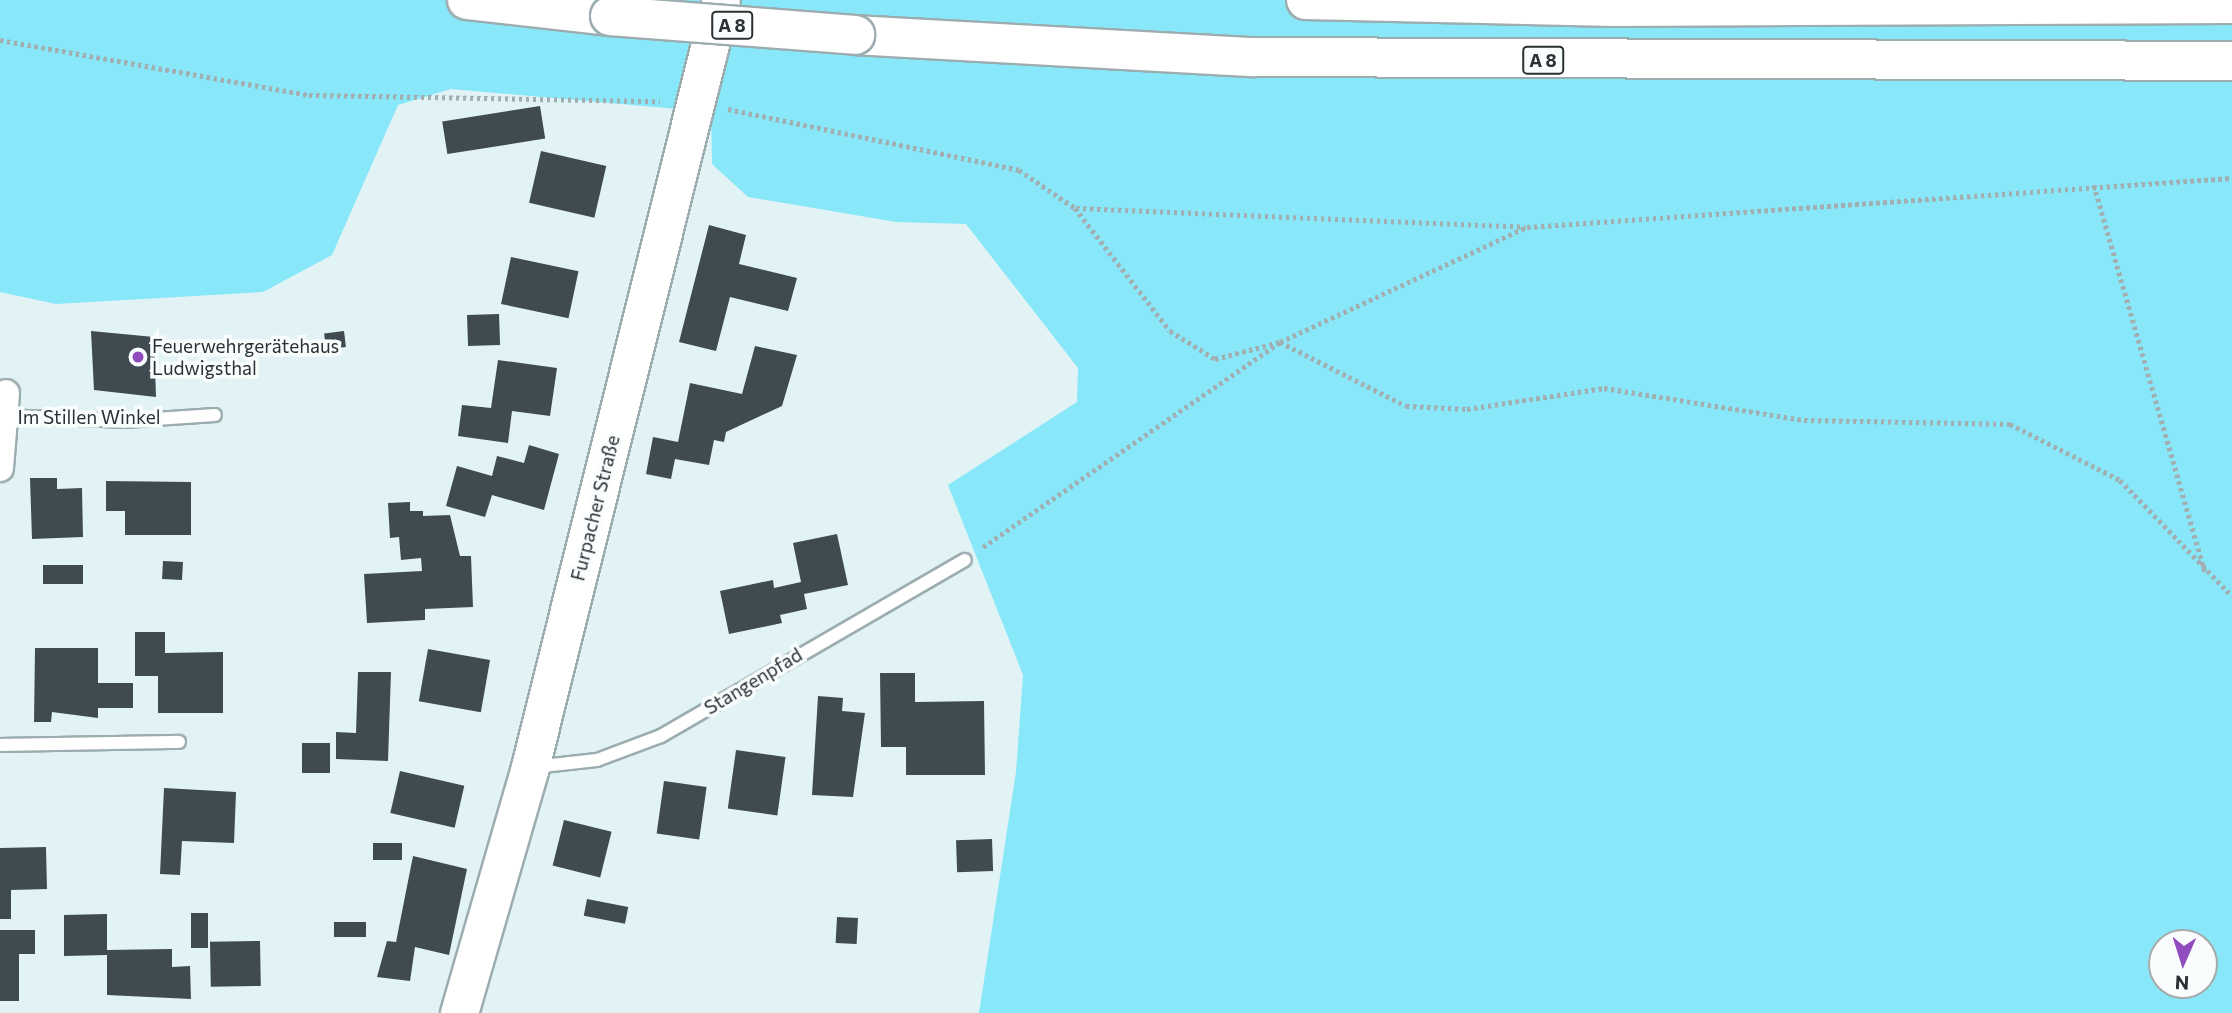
<!DOCTYPE html>
<html>
<head>
<meta charset="utf-8">
<style>
  body { margin:0 }
  #map { position:relative; width:2232px; height:1013px; overflow:hidden; background:#e2f3f6; font-family:Commissioner,sans-serif }
  div>[style] { position:absolute }
  [style*='--x'] { left:calc(var(--x)*1px); top:calc(var(--y)*1px); width:calc(var(--w)*1px); rotate:calc(var(--a)*1deg) }
  .green>* { inset:0; background:#88e7f8 }
  .building>* { inset:0; background:#3f4b51; transform-origin:0 0 }
  .path>* { height:4.5px; margin-top:-2.25px; transform-origin:0; background:repeating-linear-gradient(90deg,#a2afb2 0 3.5px,transparent 0 7px) }
  .roads { filter:drop-shadow(2px 0 #9cadb0) drop-shadow(-2px 0 #9cadb0) drop-shadow(0 2px #9cadb0) drop-shadow(0 -2px #9cadb0) }
  .lane>* { height:12px; margin:-6px; padding:0 6px; transform-origin:6px; border-radius:6px; background:#fff }
  .street>* { height:26px; margin:-13px; padding:0 13px; transform-origin:13px; border-radius:13px; background:#fff }
  .secondary>* { height:37px; margin:-18.5px; padding:0 18.5px; transform-origin:18.5px; border-radius:18.5px; background:#fff }
  .highway>* { height:38px; margin:-19px; padding:0 19px; transform-origin:19px; border-radius:19px; background:#fff }
  .bridges { filter:drop-shadow(2px 0 #9cadb0) drop-shadow(-2px 0 #9cadb0) drop-shadow(0 2px #9cadb0) drop-shadow(0 -2px #9cadb0) }
  .highway-bridge>* { height:38px; margin:-19px; padding:0 19px; transform-origin:19px; border-radius:19px; background:#fff }
  .dots>* { width:19px; height:19px; translate:-50% -50%; box-sizing:border-box; border:4px solid #fafdfe; border-radius:50% }
  span { translate:-50% -50%; white-space:nowrap; text-align:center; line-height:1.15; -webkit-text-stroke:7px #fafdfe; paint-order:stroke }
  .shield-label span { padding:2px 5px; background:#fafdfe; border:2px solid; border-radius:5px; -webkit-text-stroke-width:0 }
  .shield-label { font-size:18px; color:#2a3132; font-weight:700 }
  .poi-label { font-size:19px; color:#2a3132 }
  .left { translate:0 -50%; text-align:left }
  .street-label { font-size:19px; color:#2a3132 }
  .north { position:absolute; left:2148px; top:929px; width:70px; height:70px; box-sizing:border-box; background:#fafdfe; border:2px solid #a7abac; border-radius:50%; rotate:183deg; font-size:19px; font-weight:700; line-height:28px; text-align:center; color:#2a3132 }
  .north::after { content:''; display:block; margin:auto; width:24px; height:32px; background:#904bbf; clip-path:polygon(50% 0,100% 100%,50% 72%,0 100%) }
</style>
</head>
<body>
<div id="map">
  <div class="green">
    <div style="clip-path:polygon(evenodd,0 0,2232px 0,2232px 1013px,979px 1013px,1016px 772px,1023px 675px,948px 485px,1077px 402px,1078px 368px,966px 224px,896px 222px,748px 197px,712px 164px,711px 112px,451px 89px,398px 105px,332px 255px,263px 292px,56px 304px,0 292px,0 0,2162px 943px,2204px 943px,2204px 985px,2162px 985px,2162px 943px)"></div>
  </div>
  <div class="building">
    <div style="left:540px;top:106px;width:33px;height:99px;rotate:81deg"></div>
    <div style="left:541px;top:151px;width:67px;height:53px;rotate:13deg"></div>
    <div style="clip-path:polygon(709px 225px,746px 235px,739px 264px,797px 278px,788px 311px,730px 297px,716px 351px,679px 342px)"></div>
    <div style="left:511px;top:257px;width:69px;height:48px;rotate:12deg"></div>
    <div style="left:499px;top:314px;width:31px;height:32px;rotate:88deg"></div>
    <div style="clip-path:polygon(91px 331px,154px 337px,156px 397px,94px 390px)"></div>
    <div style="left:344px;top:331px;width:16px;height:20px;rotate:83deg"></div>
    <div style="clip-path:polygon(755px 346px,797px 355px,782px 406px,726px 432px,724px 442px,714px 440px,709px 465px,675px 459px,671px 479px,646px 474px,653px 437px,678px 442px,690px 383px,742px 394px)"></div>
    <div style="clip-path:polygon(498px 360px,557px 368px,550px 416px,512px 411px,508px 443px,458px 436px,462px 405px,491px 408px)"></div>
    <div style="clip-path:polygon(529px 445px,559px 454px,544px 510px,492px 495px,485px 517px,446px 506px,457px 466px,492px 476px,497px 456px,524px 463px)"></div>
    <div style="clip-path:polygon(30px 478px,57px 478px,57px 489px,82px 488px,83px 537px,32px 539px)"></div>
    <div style="clip-path:polygon(106px 481px,191px 482px,191px 535px,125px 535px,125px 511px,106px 511px)"></div>
    <div style="clip-path:polygon(410px 502px,410px 511px,423px 511px,423px 516px,450px 515px,460px 556px,471px 556px,473px 607px,425px 609px,425px 620px,367px 623px,364px 574px,422px 571px,421px 558px,401px 560px,399px 537px,390px 538px,388px 503px)"></div>
    <div style="clip-path:polygon(837px 534px,848px 585px,804px 594px,807px 609px,780px 615px,782px 623px,729px 634px,720px 591px,773px 580px,774px 588px,801px 582px,793px 543px)"></div>
    <div style="left:163px;top:561px;width:20px;height:18px;rotate:3deg"></div>
    <div style="left:43px;top:565px;width:40px;height:19px"></div>
    <div style="clip-path:polygon(135px 632px,165px 632px,165px 653px,223px 652px,223px 713px,158px 713px,158px 676px,135px 676px)"></div>
    <div style="clip-path:polygon(35px 648px,98px 648px,98px 683px,133px 683px,133px 708px,98px 708px,98px 718px,52px 712px,51px 722px,34px 722px)"></div>
    <div style="left:428px;top:649px;width:63px;height:53px;rotate:10deg"></div>
    <div style="clip-path:polygon(358px 672px,391px 672px,388px 761px,336px 759px,336px 732px,356px 733px)"></div>
    <div style="clip-path:polygon(880px 673px,915px 673px,915px 702px,984px 701px,985px 775px,906px 775px,906px 747px,881px 747px)"></div>
    <div style="clip-path:polygon(818px 696px,843px 698px,842px 711px,865px 713px,853px 797px,812px 795px)"></div>
    <div style="left:302px;top:743px;width:28px;height:30px"></div>
    <div style="left:736px;top:750px;width:50px;height:59px;rotate:8deg"></div>
    <div style="left:400px;top:771px;width:66px;height:43px;rotate:13deg"></div>
    <div style="left:664px;top:781px;width:43px;height:53px;rotate:8deg"></div>
    <div style="clip-path:polygon(164px 788px,236px 792px,234px 843px,182px 841px,180px 875px,160px 874px)"></div>
    <div style="left:564px;top:820px;width:49px;height:47px;rotate:14deg"></div>
    <div style="left:992px;top:839px;width:32px;height:36px;rotate:88deg"></div>
    <div style="left:373px;top:843px;width:29px;height:17px"></div>
    <div style="clip-path:polygon(46px 847px,47px 889px,11px 890px,11px 919px,0 919px,0 848px)"></div>
    <div style="clip-path:polygon(413px 856px,467px 869px,449px 955px,415px 947px,410px 981px,377px 977px,387px 941px,396px 942px)"></div>
    <div style="left:587px;top:899px;width:42px;height:17px;rotate:11deg"></div>
    <div style="left:191px;top:913px;width:17px;height:35px"></div>
    <div style="clip-path:polygon(107px 914px,107px 950px,172px 949px,172px 967px,190px 966px,191px 999px,107px 995px,107px 955px,64px 956px,64px 915px)"></div>
    <div style="left:837px;top:917px;width:21px;height:26px;rotate:3deg"></div>
    <div style="left:366px;top:922px;width:15px;height:32px;rotate:90deg"></div>
    <div style="clip-path:polygon(0 930px,35px 930px,35px 954px,19px 954px,19px 1001px,0 1001px)"></div>
    <div style="left:260px;top:941px;width:45px;height:50px;rotate:89deg"></div>
  </div>
  <div class="path">
    <div style="--x:0;--y:40;--w:314;--a:10.1"></div>
    <div style="--x:309;--y:95;--w:351;--a:1"></div>
    <div style="--x:728;--y:109;--w:297;--a:11.8"></div>
    <div style="--x:1019;--y:170;--w:68;--a:34.2"></div>
    <div style="--x:1075;--y:208;--w:155;--a:52.3"></div>
    <div style="--x:1170;--y:331;--w:53;--a:31.9"></div>
    <div style="--x:1215;--y:359;--w:67;--a:-14.7"></div>
    <div style="--x:1280;--y:342;--w:141;--a:26.9"></div>
    <div style="--x:1406;--y:406;--w:61;--a:2.8"></div>
    <div style="--x:1467;--y:409;--w:139;--a:-8.7"></div>
    <div style="--x:1604;--y:388;--w:203;--a:9.1"></div>
    <div style="--x:1804;--y:420;--w:206;--a:1.1"></div>
    <div style="--x:2010;--y:424;--w:123;--a:27"></div>
    <div style="--x:2120;--y:480;--w:161;--a:46"></div>
    <div style="--x:2094;--y:185;--w:402;--a:74"></div>
    <div style="--x:1076;--y:208;--w:450;--a:2.4"></div>
    <div style="--x:983;--y:547;--w:361;--a:-34.6"></div>
    <div style="--x:1280;--y:342;--w:272;--a:-25"></div>
    <div style="--x:1527;--y:227;--w:707;--a:-3.98"></div>
  </div>
  <div class="roads">
    <div class="lane">
      <div style="--x:4;--y:416;--w:122;--a:2.3"></div>
      <div style="--x:126;--y:421;--w:89;--a:-3.9"></div>
      <div style="--x:0;--y:745;--w:179;--a:-1"></div>
      <div style="--x:534;--y:767;--w:63;--a:-6.3"></div>
      <div style="--x:597;--y:760;--w:68;--a:-20.6"></div>
      <div style="--x:661;--y:736;--w:351;--a:-30.1"></div>
    </div>
    <div class="street">
      <div style="--x:0;--y:468;--w:75;--a:-85.4"></div>
    </div>
    <div class="secondary">
      <div style="--x:459;--y:1013;--w:256;--a:-73.9"></div>
      <div style="--x:530;--y:767;--w:790;--a:-76.02"></div>
    </div>
    <div class="highway">
      <div style="--x:467;--y:0;--w:144;--a:6.4"></div>
      <div style="--x:1306;--y:0;--w:308;--a:1.3"></div>
      <div style="--x:1614;--y:7;--w:618;--a:-0.28"></div>
      <div style="--x:855;--y:35;--w:398;--a:3.2"></div>
      <div style="--x:1252;--y:57;--w:980;--a:0.23"></div>
    </div>
  </div>
  <div class="bridges">
    <div class="highway-bridge">
      <div style="--x:610;--y:16;--w:246;--a:4.4"></div>
    </div>
  </div>
  <div class="dots">
    <div style="left:138px;top:357px;background:#904bbf"></div>
  </div>
  <div class="shield-label">
    <span style="left:732px;top:25px">A 8</span>
    <span style="left:1543px;top:60px">A 8</span>
  </div>
  <div class="poi-label">
    <span class="left" style="left:152px;top:357px">Feuerwehrgerätehaus<br>Ludwigsthal</span>
  </div>
  <div class="street-label">
    <span style="left:89px;top:417px">Im Stillen Winkel</span>
    <span style="left:595px;top:508px;rotate:-76deg">Furpacher Straße</span>
    <span style="left:753px;top:681px;rotate:-31deg">Stangenpfad</span>
  </div>
  <div class="north">N</div>
</div>
</body>
</html>
